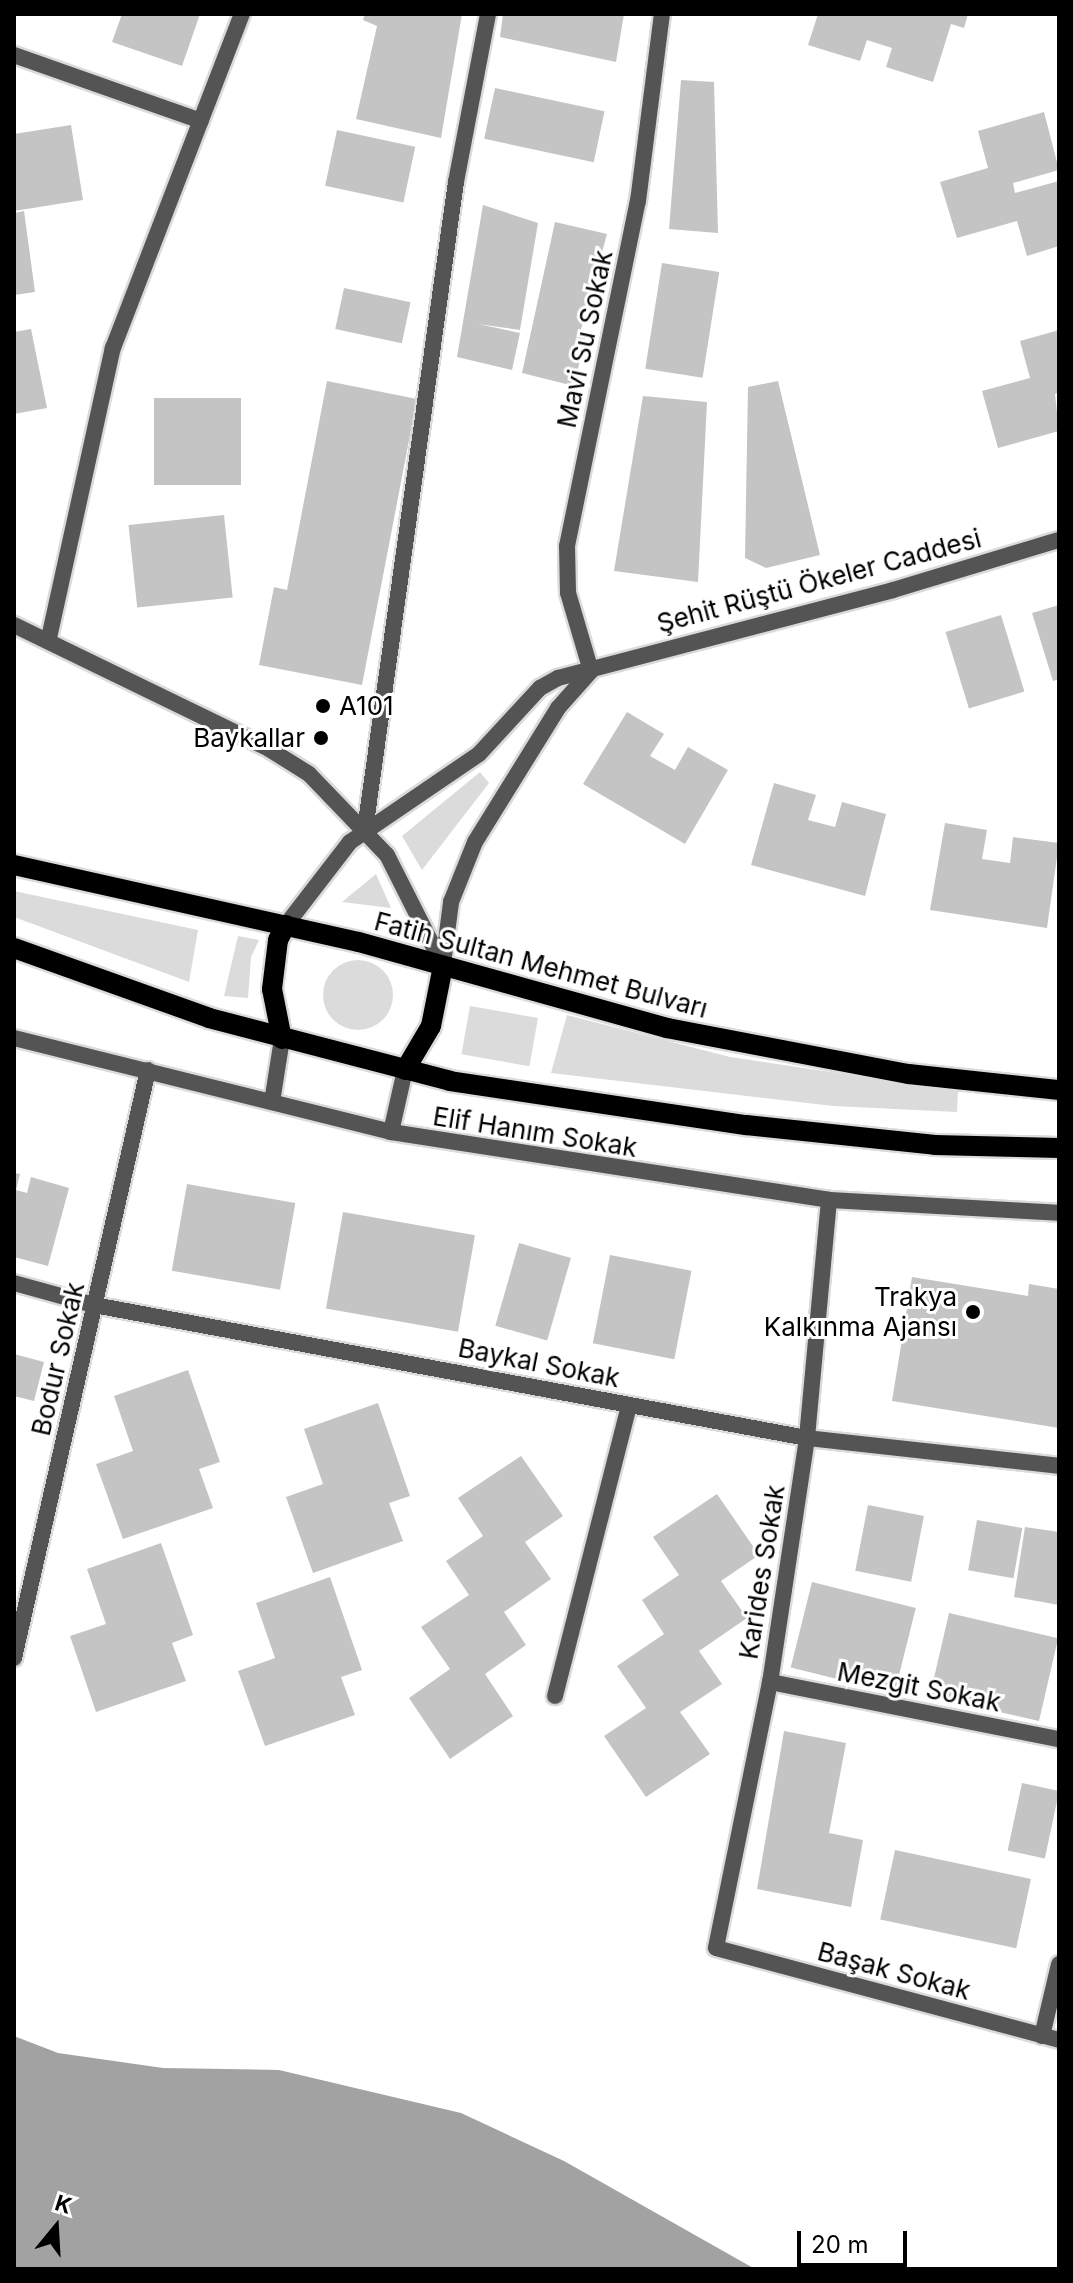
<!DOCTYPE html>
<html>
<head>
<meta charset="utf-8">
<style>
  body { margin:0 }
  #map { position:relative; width:1073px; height:2283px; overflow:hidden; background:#fff; font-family:Inter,sans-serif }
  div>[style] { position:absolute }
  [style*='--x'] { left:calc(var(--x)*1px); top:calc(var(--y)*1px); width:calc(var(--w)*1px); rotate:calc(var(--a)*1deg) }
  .green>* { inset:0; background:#dbdbdb; transform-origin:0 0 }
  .round { border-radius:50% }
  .water>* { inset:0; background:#a2a2a2 }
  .building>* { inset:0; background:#c4c4c4; transform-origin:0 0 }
  .roads { filter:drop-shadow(2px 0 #dbdbdb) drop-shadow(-2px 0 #dbdbdb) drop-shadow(0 2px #dbdbdb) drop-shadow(0 -2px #dbdbdb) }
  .service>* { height:16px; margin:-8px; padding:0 8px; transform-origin:8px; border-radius:8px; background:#545454 }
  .minor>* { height:16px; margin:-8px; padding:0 8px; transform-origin:8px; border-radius:8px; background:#545454 }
  .tertiary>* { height:16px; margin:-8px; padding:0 8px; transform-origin:8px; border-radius:8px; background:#545454 }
  .primary>* { height:20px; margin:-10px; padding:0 10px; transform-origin:10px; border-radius:10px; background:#000 }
  .dots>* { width:22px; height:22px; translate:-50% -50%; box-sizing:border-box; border:4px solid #fff; border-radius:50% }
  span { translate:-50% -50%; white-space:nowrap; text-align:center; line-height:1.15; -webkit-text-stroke:6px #fff; paint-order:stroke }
  .street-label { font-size:26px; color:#000 }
  .poi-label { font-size:26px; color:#000 }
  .left { translate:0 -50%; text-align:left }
  .right { translate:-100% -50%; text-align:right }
  .frame { position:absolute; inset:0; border:16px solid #000; pointer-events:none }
  .north { position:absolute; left:16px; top:2187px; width:80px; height:80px; -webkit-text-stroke:6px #fff; paint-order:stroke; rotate:18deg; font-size:22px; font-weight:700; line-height:32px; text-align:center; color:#000 }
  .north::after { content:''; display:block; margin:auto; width:28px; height:36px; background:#000; clip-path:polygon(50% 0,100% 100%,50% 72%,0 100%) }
  .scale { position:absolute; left:797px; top:2231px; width:110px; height:36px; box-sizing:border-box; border:4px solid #000; border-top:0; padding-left:10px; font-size:24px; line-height:28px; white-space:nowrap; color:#000; -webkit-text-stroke:6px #fff; paint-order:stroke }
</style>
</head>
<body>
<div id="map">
  <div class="green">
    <div style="clip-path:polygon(480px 772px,489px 783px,422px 870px,402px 836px)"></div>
    <div style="clip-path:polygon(376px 874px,391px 908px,342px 902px)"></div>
    <div style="clip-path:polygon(14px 891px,198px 930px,189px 982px,14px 917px)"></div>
    <div style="clip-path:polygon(238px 936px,259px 940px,251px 957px,248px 998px,224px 996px)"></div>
    <div class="round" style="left:323px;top:960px;width:70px;height:70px"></div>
    <div style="left:470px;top:1006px;width:69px;height:49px;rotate:10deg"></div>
    <div style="clip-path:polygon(567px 1015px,730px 1057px,958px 1091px,957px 1112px,833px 1106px,551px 1073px)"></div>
  </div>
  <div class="water">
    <div style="clip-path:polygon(14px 2036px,58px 2053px,163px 2068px,279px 2070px,461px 2113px,564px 2161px,755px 2269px,14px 2269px)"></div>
  </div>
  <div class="building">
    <div style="clip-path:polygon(122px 14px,200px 14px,182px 66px,112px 42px)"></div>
    <div style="clip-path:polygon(365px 14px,462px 14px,441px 138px,356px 119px,377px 26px,363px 20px)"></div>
    <div style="clip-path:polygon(503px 14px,624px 14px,616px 62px,500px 37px)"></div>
    <div style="clip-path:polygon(818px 14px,968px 14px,964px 28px,951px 24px,933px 82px,886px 67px,892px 48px,867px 40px,860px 61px,808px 45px)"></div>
    <div style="clip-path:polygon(681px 80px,714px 82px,718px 233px,669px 229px)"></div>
    <div style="left:495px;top:88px;width:112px;height:52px;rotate:12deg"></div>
    <div style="clip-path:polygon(1044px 112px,1059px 170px,1013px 183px,1015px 193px,1059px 181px,1059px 246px,1027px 256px,1017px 221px,957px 238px,940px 182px,988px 168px,978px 131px)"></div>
    <div style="clip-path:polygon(71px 125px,83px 200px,14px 211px,14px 134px)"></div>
    <div style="left:337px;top:130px;width:80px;height:57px;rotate:12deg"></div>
    <div style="clip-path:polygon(483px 205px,538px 223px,520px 330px,478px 324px,520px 333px,512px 370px,457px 357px)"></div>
    <div style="clip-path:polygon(24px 211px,35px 292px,14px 295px,14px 213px)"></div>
    <div style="clip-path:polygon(555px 222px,607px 234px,580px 333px,586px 334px,574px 386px,522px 373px)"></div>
    <div style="left:662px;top:263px;width:58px;height:107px;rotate:9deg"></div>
    <div style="left:344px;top:288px;width:68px;height:42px;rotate:12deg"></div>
    <div style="clip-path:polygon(31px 329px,47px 408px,14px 414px,14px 332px)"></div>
    <div style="clip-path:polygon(1059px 330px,1059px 392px,1055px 394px,1059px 431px,998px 448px,982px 391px,1030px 378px,1020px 341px)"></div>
    <div style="clip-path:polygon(327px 381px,417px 399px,362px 685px,259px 665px,274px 587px,287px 590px)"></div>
    <div style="clip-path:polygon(778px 381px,820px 555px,766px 568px,745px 558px,748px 387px)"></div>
    <div style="clip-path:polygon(643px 396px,707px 402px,698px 582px,614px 571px)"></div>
    <div style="left:154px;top:398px;width:87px;height:87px"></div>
    <div style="left:224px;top:515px;width:83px;height:96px;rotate:84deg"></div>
    <div style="clip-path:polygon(1059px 605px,1059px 679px,1053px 681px,1032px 613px)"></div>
    <div style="left:1001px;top:615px;width:80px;height:58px;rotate:73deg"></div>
    <div style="clip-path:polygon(627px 712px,664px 734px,650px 756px,675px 770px,688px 747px,728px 770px,685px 844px,583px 784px)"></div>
    <div style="clip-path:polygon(774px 783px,816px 795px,808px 820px,835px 827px,842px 802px,886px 814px,865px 896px,751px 865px)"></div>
    <div style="clip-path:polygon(945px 823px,987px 830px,982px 859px,1010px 863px,1013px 837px,1059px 843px,1047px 928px,930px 910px)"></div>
    <div style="clip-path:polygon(14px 1173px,20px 1174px,16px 1190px,27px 1193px,31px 1177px,69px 1188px,48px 1266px,14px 1257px)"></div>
    <div style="left:187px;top:1184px;width:110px;height:88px;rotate:10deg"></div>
    <div style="left:343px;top:1212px;width:134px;height:98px;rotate:10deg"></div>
    <div style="left:519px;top:1243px;width:54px;height:86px;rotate:16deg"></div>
    <div style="left:610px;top:1255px;width:83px;height:90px;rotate:11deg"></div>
    <div style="clip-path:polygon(912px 1277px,1028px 1296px,1029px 1284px,1059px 1289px,1059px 1428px,892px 1401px)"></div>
    <div style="clip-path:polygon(14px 1354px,44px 1362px,34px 1401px,14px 1396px)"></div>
    <div style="clip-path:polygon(188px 1370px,220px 1462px,199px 1469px,213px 1508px,123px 1539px,96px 1464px,133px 1451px,114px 1396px)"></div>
    <div style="clip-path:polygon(378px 1403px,410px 1496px,389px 1503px,403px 1541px,313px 1573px,286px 1497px,323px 1484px,304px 1429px)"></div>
    <div style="clip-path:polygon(521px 1456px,563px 1516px,525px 1542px,551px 1579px,504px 1612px,526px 1645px,485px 1674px,513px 1716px,450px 1759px,409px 1698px,450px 1669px,421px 1627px,469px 1595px,446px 1561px,483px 1536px,458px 1498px)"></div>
    <div style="clip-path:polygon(717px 1494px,759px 1555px,721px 1581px,747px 1618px,699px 1651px,722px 1684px,680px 1712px,710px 1754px,646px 1797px,604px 1736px,646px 1708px,617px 1666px,664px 1634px,642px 1600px,679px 1575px,653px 1537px)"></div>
    <div style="left:868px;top:1505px;width:57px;height:67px;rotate:11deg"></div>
    <div style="left:977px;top:1520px;width:46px;height:51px;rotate:10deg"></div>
    <div style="clip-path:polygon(1025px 1527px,1059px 1532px,1059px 1605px,1014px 1597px)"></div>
    <div style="clip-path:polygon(161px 1543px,193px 1635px,172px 1643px,186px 1681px,96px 1712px,70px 1636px,106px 1624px,87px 1569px)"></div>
    <div style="clip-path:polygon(330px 1577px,362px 1670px,341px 1677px,355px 1715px,265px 1746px,238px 1671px,275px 1658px,256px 1603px)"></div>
    <div style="left:812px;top:1582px;width:107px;height:88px;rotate:14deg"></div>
    <div style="left:949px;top:1613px;width:112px;height:85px;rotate:13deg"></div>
    <div style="clip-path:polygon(784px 1731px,846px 1743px,829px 1833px,863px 1840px,851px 1907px,757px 1889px)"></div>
    <div style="left:1022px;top:1783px;width:38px;height:69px;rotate:12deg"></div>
    <div style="left:895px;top:1850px;width:139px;height:71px;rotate:12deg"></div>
  </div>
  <div class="roads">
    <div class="service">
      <div style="--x:555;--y:1696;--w:300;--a:-75.7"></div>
    </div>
    <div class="minor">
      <div style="--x:14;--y:55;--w:198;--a:19.4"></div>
      <div style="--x:49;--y:638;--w:297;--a:-77.6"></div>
      <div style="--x:113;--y:348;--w:358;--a:-68.9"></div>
      <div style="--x:591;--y:671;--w:81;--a:-106.4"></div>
      <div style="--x:568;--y:593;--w:47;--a:-91.2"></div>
      <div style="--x:567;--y:546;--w:352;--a:-78.4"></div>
      <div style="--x:638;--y:201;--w:189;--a:-82.7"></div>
      <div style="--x:365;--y:830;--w:654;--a:-82.01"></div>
      <div style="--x:456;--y:182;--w:171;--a:-79.2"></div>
      <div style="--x:14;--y:1038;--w:389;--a:14"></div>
      <div style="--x:391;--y:1132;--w:443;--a:8.8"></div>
      <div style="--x:829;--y:1200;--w:230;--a:3.2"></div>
      <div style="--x:272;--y:1102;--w:64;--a:-81"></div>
      <div style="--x:391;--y:1132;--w:64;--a:-77.3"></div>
      <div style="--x:829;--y:1200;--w:239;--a:95.3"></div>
      <div style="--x:807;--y:1438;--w:247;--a:98.6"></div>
      <div style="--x:770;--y:1682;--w:271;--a:101.5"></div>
      <div style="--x:716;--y:1948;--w:355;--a:15"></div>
      <div style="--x:14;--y:1283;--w:83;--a:15.4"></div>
      <div style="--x:94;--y:1305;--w:725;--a:10.57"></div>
      <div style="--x:807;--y:1438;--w:254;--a:6.3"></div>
      <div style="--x:14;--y:1658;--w:603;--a:-77.16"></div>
      <div style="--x:770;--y:1682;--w:295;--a:11.2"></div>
      <div style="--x:1042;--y:2036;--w:74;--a:-76.7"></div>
    </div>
    <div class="tertiary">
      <div style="--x:14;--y:625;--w:284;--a:25.9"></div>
      <div style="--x:269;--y:749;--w:47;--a:32"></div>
      <div style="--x:309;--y:774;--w:112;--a:46.1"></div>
      <div style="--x:387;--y:855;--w:124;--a:63.2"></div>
      <div style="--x:286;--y:925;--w:105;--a:-52.4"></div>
      <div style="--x:350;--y:842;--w:156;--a:-34.3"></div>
      <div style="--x:479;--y:754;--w:90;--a:-47.3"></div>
      <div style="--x:540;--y:688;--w:21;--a:-29"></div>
      <div style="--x:558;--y:678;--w:346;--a:-14.7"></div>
      <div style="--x:893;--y:590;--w:173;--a:-16.8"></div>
      <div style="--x:443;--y:964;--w:63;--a:-82.6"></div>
      <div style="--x:451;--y:902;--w:65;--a:-68.2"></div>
      <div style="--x:475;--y:842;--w:158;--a:-58.2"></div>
      <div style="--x:558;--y:708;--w:50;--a:-48.3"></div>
    </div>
    <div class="primary">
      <div style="--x:14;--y:865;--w:353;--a:12.6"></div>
      <div style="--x:359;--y:942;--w:320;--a:15.6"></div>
      <div style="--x:667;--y:1028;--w:246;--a:10.8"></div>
      <div style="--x:909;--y:1074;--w:151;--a:6.1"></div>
      <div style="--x:14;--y:948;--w:207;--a:19.7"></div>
      <div style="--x:209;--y:1018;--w:249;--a:14.6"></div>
      <div style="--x:450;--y:1081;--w:299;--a:8.5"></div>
      <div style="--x:746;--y:1125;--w:190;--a:6"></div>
      <div style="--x:935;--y:1145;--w:124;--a:1.4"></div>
      <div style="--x:282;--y:1039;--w:51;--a:-101.3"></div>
      <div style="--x:272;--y:989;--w:49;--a:-83"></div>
      <div style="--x:278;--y:940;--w:17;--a:-62"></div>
      <div style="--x:405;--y:1070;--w:51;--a:-59.4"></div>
      <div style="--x:431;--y:1026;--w:61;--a:-78.7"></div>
    </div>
  </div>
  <div class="dots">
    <div style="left:323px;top:706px;background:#000"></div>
    <div style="left:321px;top:738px;background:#000"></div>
    <div style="left:973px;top:1312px;background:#000"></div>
  </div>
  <div class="street-label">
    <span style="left:585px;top:339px;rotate:-78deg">Mavi Su Sokak</span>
    <span style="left:819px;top:581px;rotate:-15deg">Şehit Rüştü Ökeler Caddesi</span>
    <span style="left:541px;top:965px;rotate:15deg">Fatih Sultan Mehmet Bulvarı</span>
    <span style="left:535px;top:1132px;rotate:9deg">Elif Hanım Sokak</span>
    <span style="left:58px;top:1359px;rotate:-77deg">Bodur Sokak</span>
    <span style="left:539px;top:1363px;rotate:11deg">Baykal Sokak</span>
    <span style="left:762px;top:1572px;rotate:-81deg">Karides Sokak</span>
    <span style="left:919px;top:1687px;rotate:11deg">Mezgit Sokak</span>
    <span style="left:894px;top:1971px;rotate:15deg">Başak Sokak</span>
  </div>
  <div class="poi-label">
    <span class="left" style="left:339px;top:706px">A101</span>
    <span class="right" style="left:305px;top:738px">Baykallar</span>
    <span class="right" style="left:957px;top:1312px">Trakya<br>Kalkınma Ajansı</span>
  </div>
  <div class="frame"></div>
  <div class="north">K</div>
  <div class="scale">20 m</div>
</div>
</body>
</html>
